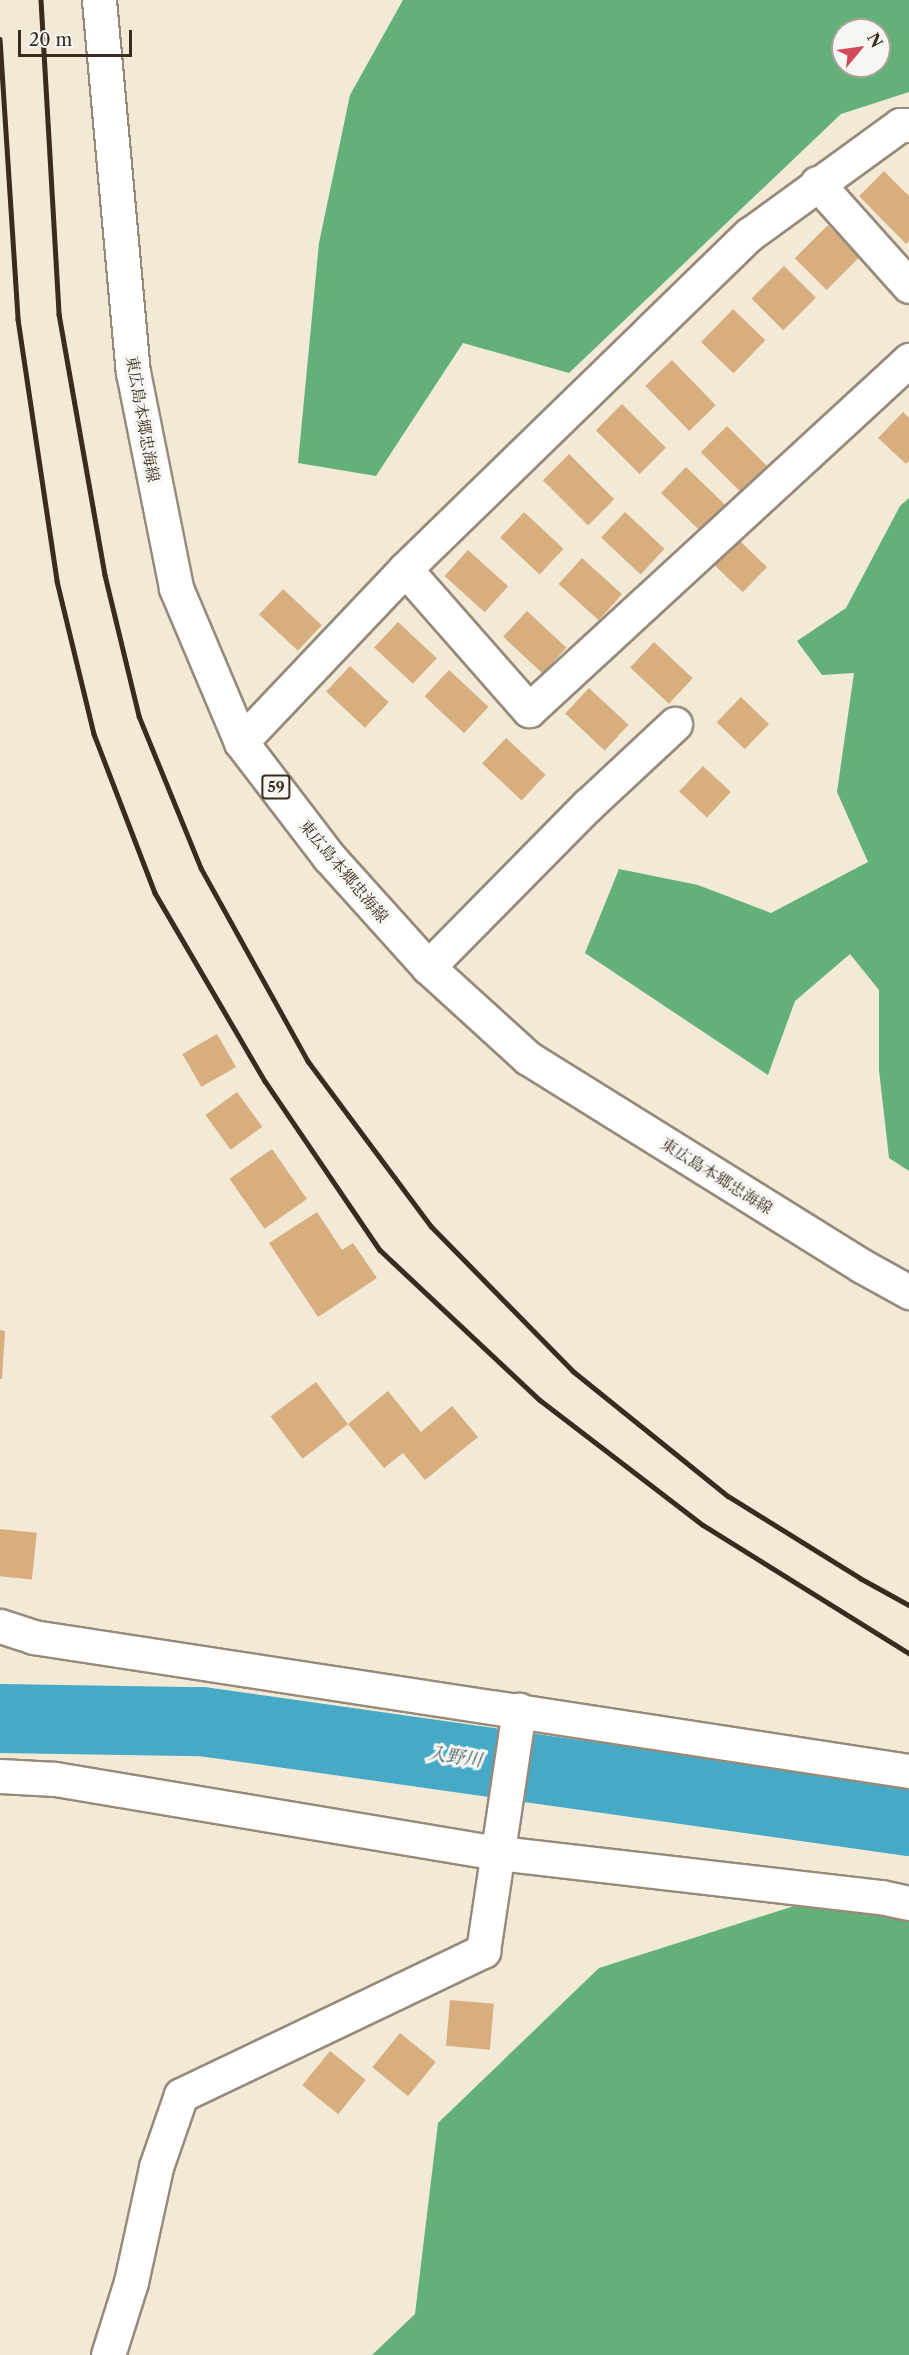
<!DOCTYPE html>
<html>
<head>
<meta charset="utf-8">
<style>
  body { margin:0 }
  #map { position:relative; width:909px; height:2355px; overflow:hidden; background:#f2ead7; font-family:"Libre Caslon Text","Noto Serif JP",serif }
  div>[style] { position:absolute }
  [style*='--x'] { left:calc(var(--x)*1px); top:calc(var(--y)*1px); width:calc(var(--w)*1px); rotate:calc(var(--a)*1deg) }
  .forest>* { inset:0; background:#64b079 }
  .river>* { height:69px; margin:-34.5px; padding:0 34.5px; transform-origin:34.5px; border-radius:34.5px; background:#46aac6 }
  .building>* { inset:0; background:#d9ae7f; transform-origin:0 0 }
  .roads { filter:drop-shadow(2px 0 #968a7a) drop-shadow(-2px 0 #968a7a) drop-shadow(0 2px #968a7a) drop-shadow(0 -2px #968a7a) }
  .street>* { height:33px; margin:-16.5px; padding:0 16.5px; transform-origin:16.5px; border-radius:16.5px; background:#fff }
  .primary>* { height:33px; margin:-16.5px; padding:0 16.5px; transform-origin:16.5px; border-radius:16.5px; background:#fff }
  .rail>* { height:4.5px; margin:-2.25px; padding:0 2.25px; transform-origin:2.25px; border-radius:2.25px; background:#3b2a1e }
  span { translate:-50% -50%; white-space:nowrap; text-align:center; line-height:1.15; -webkit-text-stroke:6px #f6f6f2; paint-order:stroke }
  .shield-label span { padding:2px 4px; background:#f6f6f2; border:2px solid; border-radius:4px; -webkit-text-stroke-width:0 }
  .shield-label { font-size:15px; color:#3b2a1e; font-weight:700 }
  .street-label { font-size:16px; color:#3b2a1e }
  .water-label { font-size:18px; color:#3f5d61; font-style:italic }
  .north { position:absolute; left:831px; top:18px; width:60px; height:60px; box-sizing:border-box; background:#f6f6f2; border:2px solid #aba49d; border-radius:50%; rotate:61deg; font-size:16px; font-weight:700; line-height:24px; text-align:center; color:#3b2a1e }
  .north::after { content:''; display:block; margin:auto; width:21px; height:27px; background:#d1495b; clip-path:polygon(50% 0,100% 100%,50% 72%,0 100%) }
  .scale { position:absolute; left:18px; top:30px; width:114px; height:27px; box-sizing:border-box; border:3px solid #3b2a1e; border-top:0; padding-left:8px; font-size:18px; line-height:21px; white-space:nowrap; color:#3b2a1e; -webkit-text-stroke:4px #f6f6f2; paint-order:stroke }
</style>
</head>
<body>
<div id="map">
  <div class="forest">
    <div style="clip-path:polygon(evenodd,403px 0,909px 0,909px 92px,841px 114px,569px 373px,463px 343px,376px 476px,298px 463px,319px 243px,350px 95px,403px 0,843px 30px,879px 30px,879px 66px,843px 66px,843px 30px)"></div>
    <div style="clip-path:polygon(909px 498px,909px 1171px,889px 1158px,879px 1070px,879px 990px,850px 954px,795px 1001px,768px 1075px,585px 953px,619px 869px,698px 885px,771px 913px,868px 862px,837px 792px,854px 673px,822px 675px,797px 641px,846px 608px,900px 506px)"></div>
    <div style="clip-path:polygon(873px 1881px,909px 1895px,909px 2355px,372px 2355px,415px 2314px,438px 2123px,599px 1968px)"></div>
  </div>
  <div class="river">
    <div style="--x:0;--y:1718;--w:201;--a:0.9"></div>
    <div style="--x:201;--y:1721;--w:715;--a:8.04"></div>
  </div>
  <div class="building">
    <div style="clip-path:polygon(884px 171px,909px 196px,909px 241px,906px 244px,859px 196px)"></div>
    <div style="left:828px;top:225px;width:45px;height:47px;rotate:45deg"></div>
    <div style="left:784px;top:266px;width:45px;height:46px;rotate:45deg"></div>
    <div style="left:733px;top:309px;width:45px;height:46px;rotate:44deg"></div>
    <div style="left:672px;top:360px;width:63px;height:37px;rotate:46deg"></div>
    <div style="left:622px;top:404px;width:62px;height:37px;rotate:45deg"></div>
    <div style="clip-path:polygon(903px 412px,909px 418px,909px 461px,906px 464px,878px 438px)"></div>
    <div style="left:727px;top:426px;width:64px;height:37px;rotate:45deg"></div>
    <div style="left:569px;top:454px;width:64px;height:37px;rotate:45deg"></div>
    <div style="left:686px;top:467px;width:63px;height:36px;rotate:44deg"></div>
    <div style="left:524px;top:512px;width:54px;height:35px;rotate:43deg"></div>
    <div style="left:625px;top:512px;width:54px;height:35px;rotate:43deg"></div>
    <div style="left:739px;top:540px;width:39px;height:35px;rotate:44deg"></div>
    <div style="left:468px;top:550px;width:54px;height:35px;rotate:42deg"></div>
    <div style="left:582px;top:558px;width:54px;height:35px;rotate:42deg"></div>
    <div style="left:283px;top:589px;width:53px;height:35px;rotate:43deg"></div>
    <div style="left:527px;top:611px;width:54px;height:35px;rotate:43deg"></div>
    <div style="left:398px;top:622px;width:53px;height:35px;rotate:43deg"></div>
    <div style="left:654px;top:642px;width:53px;height:35px;rotate:43deg"></div>
    <div style="left:350px;top:666px;width:53px;height:35px;rotate:43deg"></div>
    <div style="left:449px;top:670px;width:54px;height:36px;rotate:43deg"></div>
    <div style="left:589px;top:688px;width:54px;height:35px;rotate:43deg"></div>
    <div style="left:741px;top:697px;width:39px;height:35px;rotate:44deg"></div>
    <div style="left:506px;top:738px;width:54px;height:35px;rotate:43deg"></div>
    <div style="left:703px;top:766px;width:38px;height:35px;rotate:43deg"></div>
    <div style="left:217px;top:1034px;width:38px;height:40px;rotate:60deg"></div>
    <div style="left:237px;top:1092px;width:43px;height:39px;rotate:54deg"></div>
    <div style="left:272px;top:1149px;width:61px;height:52px;rotate:55deg"></div>
    <div style="clip-path:polygon(317px 1212px,342px 1250px,353px 1243px,377px 1278px,318px 1317px,269px 1243px)"></div>
    <div style="clip-path:polygon(0 1330px,5px 1331px,2px 1379px,0 1379px)"></div>
    <div style="left:316px;top:1382px;width:53px;height:57px;rotate:53deg"></div>
    <div style="clip-path:polygon(388px 1391px,421px 1432px,452px 1406px,478px 1437px,425px 1480px,403px 1453px,384px 1468px,348px 1424px)"></div>
    <div style="left:0;top:1529px;width:37px;height:47px;rotate:6deg"></div>
    <div style="left:450px;top:2000px;width:44px;height:46px;rotate:5deg"></div>
    <div style="left:400px;top:2033px;width:46px;height:44px;rotate:39deg"></div>
    <div style="left:330px;top:2051px;width:46px;height:44px;rotate:39deg"></div>
  </div>
  <div class="roads">
    <div class="street">
      <div style="--x:817;--y:183;--w:138;--a:48.2"></div>
      <div style="--x:405;--y:569;--w:188;--a:48.7"></div>
      <div style="--x:529;--y:710;--w:517;--a:-42.65"></div>
      <div style="--x:241;--y:742;--w:238;--a:-46.5"></div>
      <div style="--x:405;--y:569;--w:481;--a:-44.2"></div>
      <div style="--x:750;--y:234;--w:185;--a:-36"></div>
      <div style="--x:900;--y:125;--w:9;--a:0"></div>
      <div style="--x:428;--y:967;--w:228;--a:-45.4"></div>
      <div style="--x:588;--y:805;--w:119;--a:-43"></div>
      <div style="--x:0;--y:1626;--w:35;--a:18"></div>
      <div style="--x:33;--y:1637;--w:886;--a:8.7"></div>
      <div style="--x:0;--y:1776;--w:55;--a:3.1"></div>
      <div style="--x:55;--y:1779;--w:450;--a:9.5"></div>
      <div style="--x:499;--y:1853;--w:385;--a:6.6"></div>
      <div style="--x:881;--y:1897;--w:29;--a:12"></div>
      <div style="--x:108;--y:2355;--w:77;--a:-72.5"></div>
      <div style="--x:131;--y:2282;--w:118;--a:-77.7"></div>
      <div style="--x:156;--y:2167;--w:76;--a:-70.9"></div>
      <div style="--x:181;--y:2095;--w:335;--a:-25.5"></div>
      <div style="--x:483;--y:1951;--w:244;--a:-81.5"></div>
    </div>
    <div class="primary">
      <div style="--x:99;--y:0;--w:374;--a:84.8"></div>
      <div style="--x:133;--y:372;--w:220;--a:78.7"></div>
      <div style="--x:176;--y:588;--w:167;--a:67.1"></div>
      <div style="--x:241;--y:742;--w:145;--a:52.6"></div>
      <div style="--x:329;--y:857;--w:148;--a:48"></div>
      <div style="--x:428;--y:967;--w:135;--a:42.3"></div>
      <div style="--x:528;--y:1058;--w:393;--a:31.9"></div>
      <div style="--x:862;--y:1266;--w:54;--a:29"></div>
    </div>
  </div>
  <div class="rail">
    <div style="--x:41;--y:0;--w:315;--a:86.7"></div>
    <div style="--x:59;--y:314;--w:265;--a:80"></div>
    <div style="--x:105;--y:575;--w:145;--a:76.4"></div>
    <div style="--x:139;--y:716;--w:164;--a:67.8"></div>
    <div style="--x:201;--y:868;--w:221;--a:61"></div>
    <div style="--x:308;--y:1061;--w:206;--a:53.3"></div>
    <div style="--x:431;--y:1226;--w:203;--a:45.6"></div>
    <div style="--x:573;--y:1371;--w:199;--a:38.9"></div>
    <div style="--x:728;--y:1496;--w:155;--a:31.8"></div>
    <div style="--x:860;--y:1578;--w:56;--a:28.9"></div>
    <div style="--x:0;--y:39;--w:281;--a:86.3"></div>
    <div style="--x:18;--y:319;--w:265;--a:81.5"></div>
    <div style="--x:57;--y:581;--w:157;--a:76.4"></div>
    <div style="--x:94;--y:734;--w:170;--a:69"></div>
    <div style="--x:155;--y:893;--w:218;--a:59.7"></div>
    <div style="--x:265;--y:1081;--w:204;--a:55.8"></div>
    <div style="--x:380;--y:1250;--w:219;--a:43.2"></div>
    <div style="--x:540;--y:1400;--w:205;--a:37.5"></div>
    <div style="--x:703;--y:1525;--w:243;--a:31.9"></div>
  </div>
  <div class="shield-label">
    <span style="left:276px;top:787px">59</span>
  </div>
  <div class="street-label">
    <span style="left:143px;top:419px;rotate:80deg">東広島本郷忠海線</span>
    <span style="left:344px;top:871px;rotate:50deg">東広島本郷忠海線</span>
    <span style="left:717px;top:1176px;rotate:32deg">東広島本郷忠海線</span>
  </div>
  <div class="water-label">
    <span style="left:455px;top:1757px;rotate:8deg">入野川</span>
  </div>
  <div class="north">N</div>
  <div class="scale">20 m</div>
</div>
</body>
</html>
